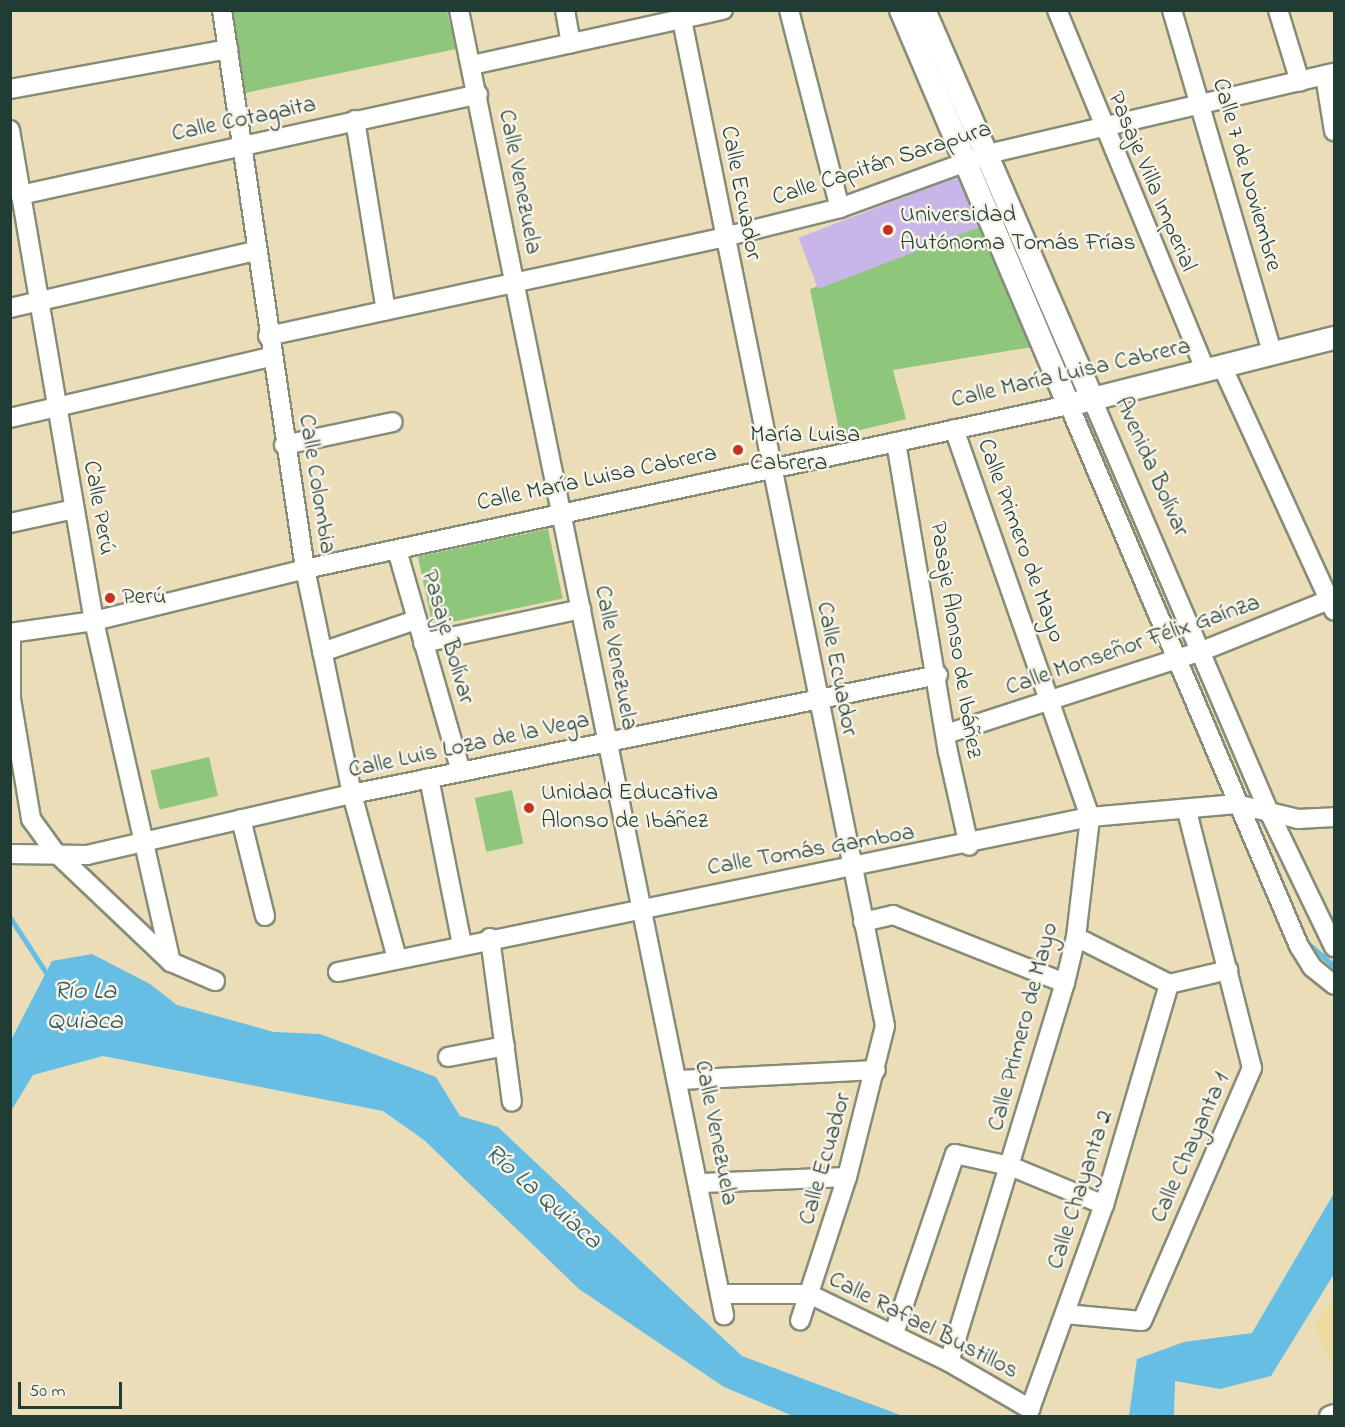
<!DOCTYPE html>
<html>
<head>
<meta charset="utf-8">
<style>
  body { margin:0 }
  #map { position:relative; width:1345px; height:1427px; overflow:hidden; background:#ecddb9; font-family:"Indie Flower",sans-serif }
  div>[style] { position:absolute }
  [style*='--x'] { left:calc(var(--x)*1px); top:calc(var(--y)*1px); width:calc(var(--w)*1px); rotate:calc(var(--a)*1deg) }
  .green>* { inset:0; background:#8ec77b; transform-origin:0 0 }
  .sand>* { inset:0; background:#eeda9e }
  .water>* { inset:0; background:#67bee4 }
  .stream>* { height:4.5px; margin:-2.25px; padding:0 2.25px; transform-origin:2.25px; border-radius:2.25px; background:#67bee4 }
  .building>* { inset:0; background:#c8b6e8; transform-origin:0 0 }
  .roads { filter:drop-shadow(2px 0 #868d76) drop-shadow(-2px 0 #868d76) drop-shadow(0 2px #868d76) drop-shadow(0 -2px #868d76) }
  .minor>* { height:18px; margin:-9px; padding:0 9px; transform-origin:9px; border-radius:9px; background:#fff }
  .major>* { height:22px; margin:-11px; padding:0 11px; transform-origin:11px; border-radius:11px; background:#fff }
  .dots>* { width:16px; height:16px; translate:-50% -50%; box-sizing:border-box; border:3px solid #f7f3e8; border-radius:50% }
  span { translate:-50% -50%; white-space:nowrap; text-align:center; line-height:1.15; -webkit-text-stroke:5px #f7f3e8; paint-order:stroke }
  .street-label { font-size:24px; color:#1f3d34 }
  .poi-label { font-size:24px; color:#1f3d34 }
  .left { translate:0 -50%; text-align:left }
  .water-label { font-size:26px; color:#315d60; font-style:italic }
  .frame { position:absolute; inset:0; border:12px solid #1f3d34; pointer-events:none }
  .scale { position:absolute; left:18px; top:1382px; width:104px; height:27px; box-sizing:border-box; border:3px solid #1f3d34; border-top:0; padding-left:8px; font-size:18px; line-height:21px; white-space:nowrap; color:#1f3d34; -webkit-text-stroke:4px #f7f3e8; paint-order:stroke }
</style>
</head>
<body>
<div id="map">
  <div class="green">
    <div style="clip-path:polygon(232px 11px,447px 11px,456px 49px,245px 93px)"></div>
    <div style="clip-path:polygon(979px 227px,1032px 347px,893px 370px,906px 419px,840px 435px,810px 289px)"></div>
    <div style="left:548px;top:529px;width:71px;height:133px;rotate:78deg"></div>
    <div style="left:209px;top:757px;width:40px;height:60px;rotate:77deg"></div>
    <div style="left:512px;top:790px;width:55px;height:38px;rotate:78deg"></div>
  </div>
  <div class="sand">
    <div style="clip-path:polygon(1334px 1295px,1334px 1369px,1315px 1326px)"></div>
  </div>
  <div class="water">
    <div style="clip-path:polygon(92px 954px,150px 984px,177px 1005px,274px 1032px,320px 1034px,436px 1077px,460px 1116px,498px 1127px,742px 1356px,903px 1416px,793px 1416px,724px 1387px,579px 1289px,424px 1140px,383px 1111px,103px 1056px,33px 1075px,11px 1111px,11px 1040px,52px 961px)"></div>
    <div style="clip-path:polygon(1334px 1193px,1334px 1274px,1271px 1376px,1220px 1389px,1175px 1381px,1174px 1416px,1129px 1416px,1137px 1359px,1184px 1342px,1252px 1333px)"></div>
  </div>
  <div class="stream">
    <div style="--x:10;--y:917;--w:69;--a:56.8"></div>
    <div style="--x:1310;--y:945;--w:32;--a:41"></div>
  </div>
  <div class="building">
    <div style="left:959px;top:176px;width:55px;height:172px;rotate:69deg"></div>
  </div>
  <div class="roads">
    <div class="minor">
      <div style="--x:222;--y:10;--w:565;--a:81.55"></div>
      <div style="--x:305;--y:569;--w:230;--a:78.2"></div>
      <div style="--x:352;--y:794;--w:170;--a:74.7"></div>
      <div style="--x:459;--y:10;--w:1332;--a:78.52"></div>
      <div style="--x:565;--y:10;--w:34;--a:80"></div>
      <div style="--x:680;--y:10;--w:1036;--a:78.59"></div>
      <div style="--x:885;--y:1026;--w:156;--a:104.1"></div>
      <div style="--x:847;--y:1177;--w:151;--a:108.1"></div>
      <div style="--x:789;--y:10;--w:204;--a:75.6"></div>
      <div style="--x:1057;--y:10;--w:391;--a:67.6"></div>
      <div style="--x:1172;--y:10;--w:357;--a:73.7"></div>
      <div style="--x:1278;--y:10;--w:75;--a:73"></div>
      <div style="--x:472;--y:65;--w:257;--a:-12.4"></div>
      <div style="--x:1325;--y:76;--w:56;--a:80.7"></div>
      <div style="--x:10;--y:89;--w:222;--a:-10.4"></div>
      <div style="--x:355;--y:120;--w:193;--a:80.8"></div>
      <div style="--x:10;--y:130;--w:498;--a:80.3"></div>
      <div style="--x:94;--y:621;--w:350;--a:77.3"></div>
      <div style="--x:20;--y:195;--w:469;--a:-12.4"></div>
      <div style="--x:10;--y:308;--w:252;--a:-13.1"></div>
      <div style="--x:268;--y:336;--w:467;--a:-12.2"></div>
      <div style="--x:724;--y:237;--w:120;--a:-14"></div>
      <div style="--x:840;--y:208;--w:158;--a:-20"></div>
      <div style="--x:988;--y:154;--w:355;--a:-13.2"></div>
      <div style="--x:1222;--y:366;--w:269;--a:65.4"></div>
      <div style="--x:1092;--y:399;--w:452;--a:66.8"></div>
      <div style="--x:1270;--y:814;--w:148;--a:64.3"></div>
      <div style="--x:10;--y:418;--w:268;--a:-13.2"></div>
      <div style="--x:896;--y:442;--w:314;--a:80.5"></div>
      <div style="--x:948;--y:752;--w:96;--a:77.4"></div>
      <div style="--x:284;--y:445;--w:111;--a:-11.9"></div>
      <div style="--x:10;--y:523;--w:66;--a:-12.3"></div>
      <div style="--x:397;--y:550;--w:231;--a:73.9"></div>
      <div style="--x:10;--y:633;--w:85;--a:-8.1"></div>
      <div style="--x:94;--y:621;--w:217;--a:-13.8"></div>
      <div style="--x:305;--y:569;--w:781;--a:-12.12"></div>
      <div style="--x:1069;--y:405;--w:588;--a:66.97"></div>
      <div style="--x:1299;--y:946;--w:25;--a:58"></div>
      <div style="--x:1312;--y:967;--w:28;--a:39"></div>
      <div style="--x:11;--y:633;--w:66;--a:90"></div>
      <div style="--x:11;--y:699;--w:122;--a:80.5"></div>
      <div style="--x:31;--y:819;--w:41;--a:54"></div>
      <div style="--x:55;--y:852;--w:160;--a:43.5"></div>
      <div style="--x:171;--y:962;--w:48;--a:23.4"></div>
      <div style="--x:423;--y:643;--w:162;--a:-12.1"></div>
      <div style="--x:322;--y:652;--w:99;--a:-18.8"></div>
      <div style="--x:946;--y:734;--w:269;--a:-18"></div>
      <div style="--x:1202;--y:651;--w:142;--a:-21.9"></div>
      <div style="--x:429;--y:778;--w:169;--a:78.8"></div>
      <div style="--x:241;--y:819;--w:100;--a:76.1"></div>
      <div style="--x:10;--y:854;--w:77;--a:0.7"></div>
      <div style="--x:87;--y:855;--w:272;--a:-13"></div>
      <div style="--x:352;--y:794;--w:598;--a:-11.48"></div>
      <div style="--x:863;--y:922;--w:31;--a:-13"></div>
      <div style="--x:893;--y:915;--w:185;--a:21.6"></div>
      <div style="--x:1076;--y:937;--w:104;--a:26.8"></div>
      <div style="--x:1169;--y:984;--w:61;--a:-13.3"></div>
      <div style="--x:490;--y:938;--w:165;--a:82.4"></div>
      <div style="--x:338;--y:972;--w:768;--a:-11.65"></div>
      <div style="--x:1090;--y:817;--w:147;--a:-5.1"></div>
      <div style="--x:1236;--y:804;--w:64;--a:13.6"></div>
      <div style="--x:1298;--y:819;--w:36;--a:-3"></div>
      <div style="--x:448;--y:1057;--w:58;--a:-10.9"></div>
      <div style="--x:680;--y:1080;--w:196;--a:-2.9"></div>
      <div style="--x:701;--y:1183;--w:146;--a:-2.4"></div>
      <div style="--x:720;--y:1294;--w:89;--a:0"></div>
      <div style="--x:809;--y:1294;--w:156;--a:25.9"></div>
      <div style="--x:949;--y:1362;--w:94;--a:30.1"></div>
      <div style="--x:1030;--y:1409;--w:217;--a:-70.1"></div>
      <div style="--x:1104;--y:1205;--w:230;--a:-73.6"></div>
      <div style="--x:1065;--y:1314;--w:77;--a:5.2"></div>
      <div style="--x:1142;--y:1321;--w:276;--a:-66.5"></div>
      <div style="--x:1252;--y:1068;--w:265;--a:-104.2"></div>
      <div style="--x:894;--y:1333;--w:189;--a:-71.2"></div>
      <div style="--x:955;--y:1154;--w:56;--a:12.3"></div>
      <div style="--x:1010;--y:1166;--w:102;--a:22.5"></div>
      <div style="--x:949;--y:1362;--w:396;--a:-73"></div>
      <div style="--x:1065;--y:983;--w:47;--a:-76.6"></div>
      <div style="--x:1076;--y:937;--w:121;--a:-83.3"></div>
      <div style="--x:1090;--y:817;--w:411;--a:-109.3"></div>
      <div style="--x:1329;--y:1416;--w:5;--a:-22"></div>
    </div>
    <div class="major">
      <div style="--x:901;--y:10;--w:429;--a:67"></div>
      <div style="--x:1069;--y:405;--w:273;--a:-14.2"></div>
      <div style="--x:924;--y:10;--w:424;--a:66.6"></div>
    </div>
  </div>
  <div class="dots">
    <div style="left:888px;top:230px;background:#c8321e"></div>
    <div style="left:738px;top:450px;background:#c8321e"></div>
    <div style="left:110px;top:598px;background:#c8321e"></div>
    <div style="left:529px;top:808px;background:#c8321e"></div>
  </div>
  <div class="street-label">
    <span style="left:244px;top:120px;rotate:-12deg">Calle Cotagaita</span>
    <span style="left:882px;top:164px;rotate:-18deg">Calle Capitán Sarapura</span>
    <span style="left:1246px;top:175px;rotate:74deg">Calle 7 de Noviembre</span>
    <span style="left:519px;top:182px;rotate:79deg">Calle Venezuela</span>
    <span style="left:1151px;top:182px;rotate:67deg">Pasaje Villa Imperial</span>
    <span style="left:740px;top:193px;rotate:79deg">Calle Ecuador</span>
    <span style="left:1071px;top:374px;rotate:-13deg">Calle María Luisa Cabrera</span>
    <span style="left:1151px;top:467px;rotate:66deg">Avenida Bolívar</span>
    <span style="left:597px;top:479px;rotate:-12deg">Calle María Luisa Cabrera</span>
    <span style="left:316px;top:484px;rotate:81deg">Calle Colombia</span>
    <span style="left:98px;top:508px;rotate:80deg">Calle Perú</span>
    <span style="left:1020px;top:541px;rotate:70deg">Calle Primero de Mayo</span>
    <span style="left:447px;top:637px;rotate:74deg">Pasaje Bolívar</span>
    <span style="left:955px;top:640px;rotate:81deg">Pasaje Alonso de Ibáñez</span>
    <span style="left:1133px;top:646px;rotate:-19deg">Calle Monseñor Félix Gaínza</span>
    <span style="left:615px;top:658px;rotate:79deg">Calle Venezuela</span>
    <span style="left:836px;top:669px;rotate:79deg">Calle Ecuador</span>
    <span style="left:469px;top:746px;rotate:-12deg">Calle Luis Loza de la Vega</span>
    <span style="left:811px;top:851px;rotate:-10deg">Calle Tomás Gamboa</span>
    <span style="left:1024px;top:1027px;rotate:-75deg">Calle Primero de Mayo</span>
    <span style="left:715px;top:1133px;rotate:79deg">Calle Venezuela</span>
    <span style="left:1191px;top:1148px;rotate:-66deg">Calle Chayanta 1</span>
    <span style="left:826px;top:1159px;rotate:-74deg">Calle Ecuador</span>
    <span style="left:1081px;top:1190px;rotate:-72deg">Calle Chayanta 2</span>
    <span style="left:923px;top:1326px;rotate:27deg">Calle Rafael Bustillos</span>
  </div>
  <div class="poi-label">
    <span class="left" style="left:900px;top:230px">Universidad<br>Autónoma Tomás Frías</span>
    <span class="left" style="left:750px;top:450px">María Luisa<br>Cabrera</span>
    <span class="left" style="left:122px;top:598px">Perú</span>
    <span class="left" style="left:541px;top:808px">Unidad Educativa<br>Alonso de Ibáñez</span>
  </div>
  <div class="water-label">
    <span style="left:85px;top:1008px">Río La<br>Quiaca</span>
    <span style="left:542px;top:1198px;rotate:41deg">Río La Quiaca</span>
  </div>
  <div class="frame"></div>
  <div class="scale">50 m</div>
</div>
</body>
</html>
